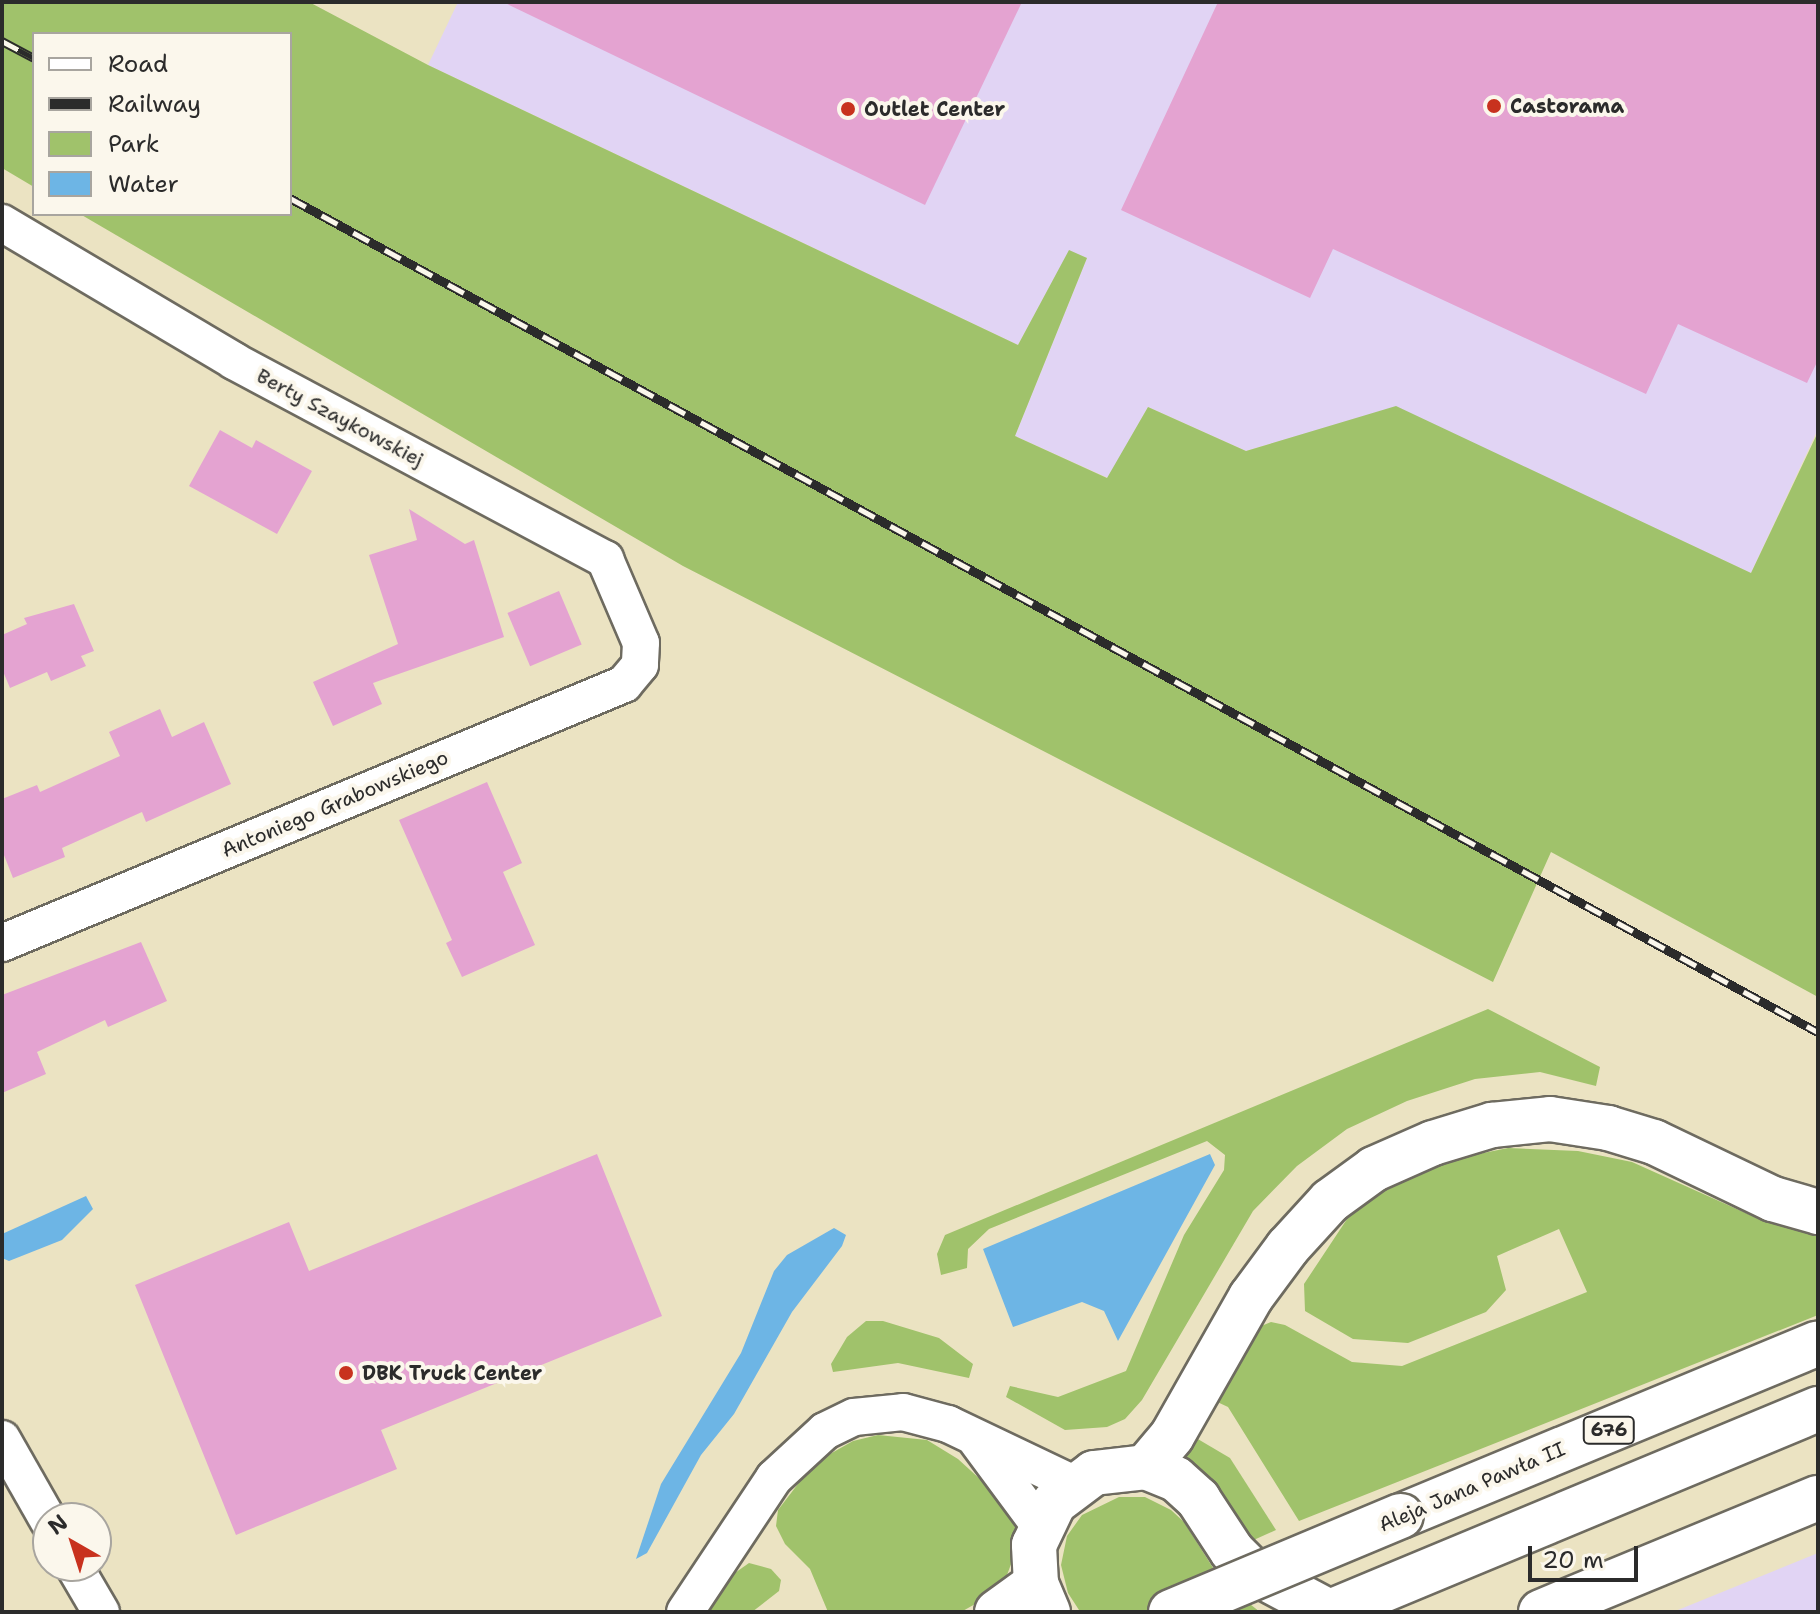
<!DOCTYPE html>
<html>
<head>
<meta charset="utf-8">
<style>
  body { margin:0 }
  #map { position:relative; width:1820px; height:1614px; overflow:hidden; background:#ebe3c2; font-family:"Shantell Sans",sans-serif }
  div>[style] { position:absolute }
  [style*='--x'] { left:calc(var(--x)*1px); top:calc(var(--y)*1px); width:calc(var(--w)*1px); rotate:calc(var(--a)*1deg) }
  .built>* { inset:0; background:#e1d4f4 }
  .green>* { inset:0; background:#a0c26b }
  .water>* { inset:0; background:#6db5e5 }
  .building>* { inset:0; background:#e4a3d1; transform-origin:0 0 }
  .roads { filter:drop-shadow(2px 0 #6e6b60) drop-shadow(-2px 0 #6e6b60) drop-shadow(0 2px #6e6b60) drop-shadow(0 -2px #6e6b60) }
  .minor>* { height:36px; margin:-18px; padding:0 18px; transform-origin:18px; border-radius:18px; background:#fff }
  .tertiary>* { height:44px; margin:-22px; padding:0 22px; transform-origin:22px; border-radius:22px; background:#fff }
  .primary>* { height:44px; margin:-22px; padding:0 22px; transform-origin:22px; border-radius:22px; background:#fff }
  .rail>* { height:9px; margin-top:-4.5px; transform-origin:0; background:repeating-linear-gradient(90deg,#fbf7ec 0 18px,#2b2b2b 0 36px); box-sizing:border-box; border-block:2px solid #2b2b2b }
  .bridges { filter:drop-shadow(2px 0 #6e6b60) drop-shadow(-2px 0 #6e6b60) drop-shadow(0 2px #6e6b60) drop-shadow(0 -2px #6e6b60) }
  .primary-bridge>* { height:44px; margin:-22px; padding:0 22px; transform-origin:22px; border-radius:22px; background:#fff }
  .dots>* { width:22px; height:22px; translate:-50% -50%; box-sizing:border-box; border:4px solid #fbf7ec; border-radius:50% }
  span { translate:-50% -50%; white-space:nowrap; text-align:center; line-height:1.15; -webkit-text-stroke:8px #fbf7ec; paint-order:stroke }
  .shield-label span { padding:2px 6px; background:#fbf7ec; border:2px solid; border-radius:6px; -webkit-text-stroke-width:0 }
  .shield-label { font-size:18px; color:#2b2b2b; font-weight:700 }
  .poi-label { font-size:20px; color:#2b2b2b; font-weight:700 }
  .left { translate:0 -50%; text-align:left }
  .street-label { font-size:20px; color:#2b2b2b }
  .frame { position:absolute; inset:0; border:4px solid #2b2b2b; pointer-events:none }
  .legend { position:absolute; left:32px; top:32px; width:260px; height:184px; box-sizing:border-box; background:#fbf7ec; border:2px solid #a8a59f; margin:0; padding:10px 14px; list-style:none; font-size:24px; color:#2b2b2b }
  .legend li { display:flex; align-items:center; gap:16px; height:40px }
  .legend b { width:40px; border:2px solid #a8a59f }
  .north { position:absolute; left:32px; top:1502px; width:80px; height:80px; box-sizing:border-box; background:#fbf7ec; border:2px solid #a8a59f; border-radius:50%; rotate:321deg; font-size:22px; font-weight:700; line-height:32px; text-align:center; color:#2b2b2b }
  .north::after { content:''; display:block; margin:auto; width:28px; height:36px; background:#c8321e; clip-path:polygon(50% 0,100% 100%,50% 72%,0 100%) }
  .scale { position:absolute; left:1528px; top:1546px; width:110px; height:36px; box-sizing:border-box; border:4px solid #2b2b2b; border-top:0; padding-left:10px; font-size:24px; line-height:28px; white-space:nowrap; color:#2b2b2b; -webkit-text-stroke:6px #fbf7ec; paint-order:stroke }
</style>
</head>
<body>
<div id="map">
  <div class="built">
    <div style="clip-path:polygon(458px 2px,1818px 2px,1818px 429px,1751px 573px,1396px 407px,1246px 451px,1148px 407px,1108px 478px,1015px 436px,1087px 258px,1069px 251px,1018px 345px,428px 65px)"></div>
    <div style="clip-path:polygon(1818px 1553px,1818px 1612px,1673px 1612px)"></div>
  </div>
  <div class="green">
    <div style="clip-path:polygon(2px 2px,309px 2px,428px 65px,1018px 345px,1069px 250px,1087px 258px,1015px 436px,1107px 478px,1148px 407px,1246px 451px,1396px 406px,1751px 573px,1818px 432px,1818px 997px,1551px 852px,1493px 982px,683px 566px,80px 214px,290px 214px,290px 34px,34px 34px,34px 187px,2px 168px)"></div>
    <div style="clip-path:polygon(1488px 1009px,1600px 1067px,1596px 1086px,1540px 1072px,1475px 1079px,1407px 1101px,1347px 1129px,1297px 1166px,1253px 1211px,1142px 1400px,1125px 1419px,1107px 1427px,1065px 1430px,1006px 1397px,1010px 1386px,1058px 1397px,1126px 1371px,1184px 1235px,1224px 1170px,1225px 1155px,1207px 1141px,989px 1229px,968px 1249px,967px 1268px,941px 1275px,937px 1254px,945px 1235px)"></div>
    <div style="clip-path:polygon(1508px 1148px,1578px 1151px,1632px 1162px,1759px 1219px,1818px 1236px,1818px 1315px,1299px 1521px,1228px 1407px,1213px 1400px,1249px 1331px,1271px 1322px,1285px 1325px,1352px 1362px,1402px 1366px,1587px 1292px,1559px 1229px,1497px 1256px,1506px 1290px,1486px 1312px,1408px 1343px,1353px 1339px,1305px 1311px,1304px 1284px,1355px 1207px,1439px 1162px)"></div>
    <div style="clip-path:polygon(866px 1321px,883px 1321px,939px 1338px,973px 1364px,969px 1378px,898px 1363px,833px 1372px,831px 1364px,847px 1337px)"></div>
    <div style="clip-path:polygon(878px 1435px,927px 1440px,958px 1459px,993px 1491px,1015px 1527px,1017px 1548px,1007px 1575px,984px 1599px,961px 1612px,828px 1612px,810px 1569px,785px 1544px,776px 1526px,778px 1510px,814px 1463px,853px 1441px)"></div>
    <div style="clip-path:polygon(1191px 1435px,1230px 1458px,1276px 1530px,1247px 1543px,1175px 1457px)"></div>
    <div style="clip-path:polygon(1119px 1497px,1145px 1497px,1171px 1510px,1184px 1522px,1222px 1582px,1260px 1612px,1079px 1610px,1068px 1593px,1061px 1565px,1067px 1536px,1082px 1515px)"></div>
    <div style="clip-path:polygon(749px 1563px,771px 1569px,781px 1580px,779px 1591px,752px 1612px,708px 1612px,732px 1575px)"></div>
  </div>
  <div class="water">
    <div style="clip-path:polygon(1210px 1154px,1215px 1165px,1118px 1341px,1104px 1311px,1082px 1302px,1013px 1327px,983px 1249px)"></div>
    <div style="clip-path:polygon(86px 1196px,93px 1209px,62px 1240px,9px 1261px,2px 1258px,2px 1234px)"></div>
    <div style="clip-path:polygon(834px 1228px,846px 1235px,842px 1246px,792px 1312px,734px 1414px,701px 1455px,647px 1553px,636px 1559px,661px 1484px,741px 1353px,774px 1271px,787px 1255px)"></div>
  </div>
  <div class="building">
    <div style="clip-path:polygon(503px 2px,1022px 2px,925px 205px)"></div>
    <div style="clip-path:polygon(1218px 2px,1818px 2px,1818px 360px,1807px 383px,1678px 324px,1646px 394px,1333px 249px,1310px 298px,1121px 210px)"></div>
    <div style="clip-path:polygon(220px 430px,252px 448px,256px 440px,312px 471px,277px 534px,189px 486px)"></div>
    <div style="clip-path:polygon(409px 509px,465px 544px,474px 540px,504px 637px,373px 683px,382px 704px,333px 726px,313px 682px,398px 644px,369px 555px,417px 540px)"></div>
    <div style="left:559px;top:591px;width:58px;height:56px;rotate:67deg"></div>
    <div style="clip-path:polygon(74px 604px,94px 651px,81px 656px,86px 666px,51px 681px,47px 672px,10px 688px,2px 669px,2px 635px,27px 624px,24px 618px)"></div>
    <div style="clip-path:polygon(160px 709px,172px 737px,204px 722px,231px 784px,146px 822px,142px 812px,62px 848px,65px 857px,13px 878px,2px 850px,2px 799px,37px 785px,40px 792px,120px 756px,109px 732px)"></div>
    <div style="clip-path:polygon(487px 782px,522px 863px,503px 872px,535px 945px,462px 977px,446px 943px,452px 940px,399px 820px)"></div>
    <div style="clip-path:polygon(141px 942px,167px 1001px,108px 1027px,105px 1020px,37px 1052px,46px 1074px,2px 1093px,2px 995px)"></div>
    <div style="clip-path:polygon(597px 1154px,662px 1316px,381px 1430px,397px 1469px,236px 1535px,135px 1285px,289px 1222px,309px 1271px)"></div>
  </div>
  <div class="roads">
    <div class="minor">
      <div style="--x:2;--y:223;--w:270;--a:30.7"></div>
      <div style="--x:234;--y:361;--w:421;--a:28.1"></div>
      <div style="--x:605;--y:559;--w:91;--a:66.8"></div>
      <div style="--x:641;--y:643;--w:22;--a:93"></div>
      <div style="--x:640;--y:665;--w:25;--a:130"></div>
      <div style="--x:624;--y:684;--w:674;--a:157.39"></div>
      <div style="--x:2;--y:1439;--w:93;--a:60.4"></div>
      <div style="--x:977;--y:1441;--w:106;--a:53.5"></div>
      <div style="--x:74;--y:1566;--w:53;--a:59.6"></div>
      <div style="--x:685;--y:1612;--w:161;--a:-56.4"></div>
      <div style="--x:774;--y:1478;--w:69;--a:-42.7"></div>
      <div style="--x:825;--y:1431;--w:32;--a:-26"></div>
      <div style="--x:854;--y:1417;--w:49;--a:-5.8"></div>
      <div style="--x:903;--y:1412;--w:47;--a:14.9"></div>
      <div style="--x:948;--y:1424;--w:140;--a:25.5"></div>
    </div>
    <div class="tertiary">
      <div style="--x:1048;--y:1612;--w:30;--a:-113"></div>
      <div style="--x:1036;--y:1584;--w:39;--a:-93"></div>
      <div style="--x:1034;--y:1545;--w:47;--a:-64.5"></div>
      <div style="--x:1054;--y:1503;--w:50;--a:-36.9"></div>
      <div style="--x:1094;--y:1473;--w:52;--a:-6.6"></div>
      <div style="--x:1146;--y:1467;--w:32;--a:22"></div>
      <div style="--x:1176;--y:1479;--w:30;--a:42"></div>
      <div style="--x:1198;--y:1499;--w:62;--a:56.8"></div>
      <div style="--x:1232;--y:1551;--w:28;--a:45"></div>
      <div style="--x:1252;--y:1571;--w:87;--a:28"></div>
    </div>
    <div class="primary">
      <div style="--x:1146;--y:1467;--w:40;--a:-50"></div>
      <div style="--x:1172;--y:1436;--w:160;--a:-60.4"></div>
      <div style="--x:1251;--y:1297;--w:62;--a:-53.5"></div>
      <div style="--x:1288;--y:1247;--w:62;--a:-47.6"></div>
      <div style="--x:1330;--y:1201;--w:54;--a:-36"></div>
      <div style="--x:1374;--y:1169;--w:64;--a:-23.8"></div>
      <div style="--x:1433;--y:1143;--w:62;--a:-17"></div>
      <div style="--x:1492;--y:1125;--w:58;--a:-5.9"></div>
      <div style="--x:1550;--y:1119;--w:59;--a:8.8"></div>
      <div style="--x:1608;--y:1128;--w:48;--a:16.9"></div>
      <div style="--x:1654;--y:1142;--w:132;--a:25.6"></div>
      <div style="--x:1773;--y:1199;--w:47;--a:16.1"></div>
      <div style="--x:1401;--y:1516;--w:451;--a:-22.5"></div>
      <div style="--x:997;--y:1612;--w:48;--a:-35.7"></div>
      <div style="--x:1330;--y:1612;--w:529;--a:-22.59"></div>
      <div style="--x:1541;--y:1612;--w:300;--a:-22.4"></div>
    </div>
  </div>
  <div class="rail">
    <div style="--x:2;--y:41;--w:36;--a:28"></div>
    <div style="--x:290;--y:198;--w:1741;--a:28.63"></div>
  </div>
  <div class="bridges">
    <div class="primary-bridge">
      <div style="--x:1171;--y:1612;--w:249;--a:-22.7"></div>
    </div>
  </div>
  <div class="dots">
    <div style="left:1494px;top:106px;background:#c8321e"></div>
    <div style="left:848px;top:109px;background:#c8321e"></div>
    <div style="left:346px;top:1373px;background:#c8321e"></div>
  </div>
  <div class="shield-label">
    <span style="left:1609px;top:1430px">676</span>
  </div>
  <div class="poi-label">
    <span class="left" style="left:1510px;top:106px">Castorama</span>
    <span class="left" style="left:864px;top:109px">Outlet Center</span>
    <span class="left" style="left:362px;top:1373px">DBK Truck Center</span>
  </div>
  <div class="street-label">
    <span style="left:340px;top:418px;rotate:28deg">Berty Szaykowskiej</span>
    <span style="left:335px;top:804px;rotate:-23deg">Antoniego Grabowskiego</span>
    <span style="left:1472px;top:1487px;rotate:-23deg">Aleja Jana Pawła II</span>
  </div>
  <div class="frame"></div>
  <ul class="legend">
  <li><b style="height:10px;background:#fff"></b>Road</li>
  <li><b style="height:10px;background:#2b2b2b"></b>Railway</li>
  <li><b style="height:22px;background:#a0c26b"></b>Park</li>
  <li><b style="height:22px;background:#6db5e5"></b>Water</li>
  </ul>
  <div class="north">N</div>
  <div class="scale">20 m</div>
</div>
</body>
</html>
